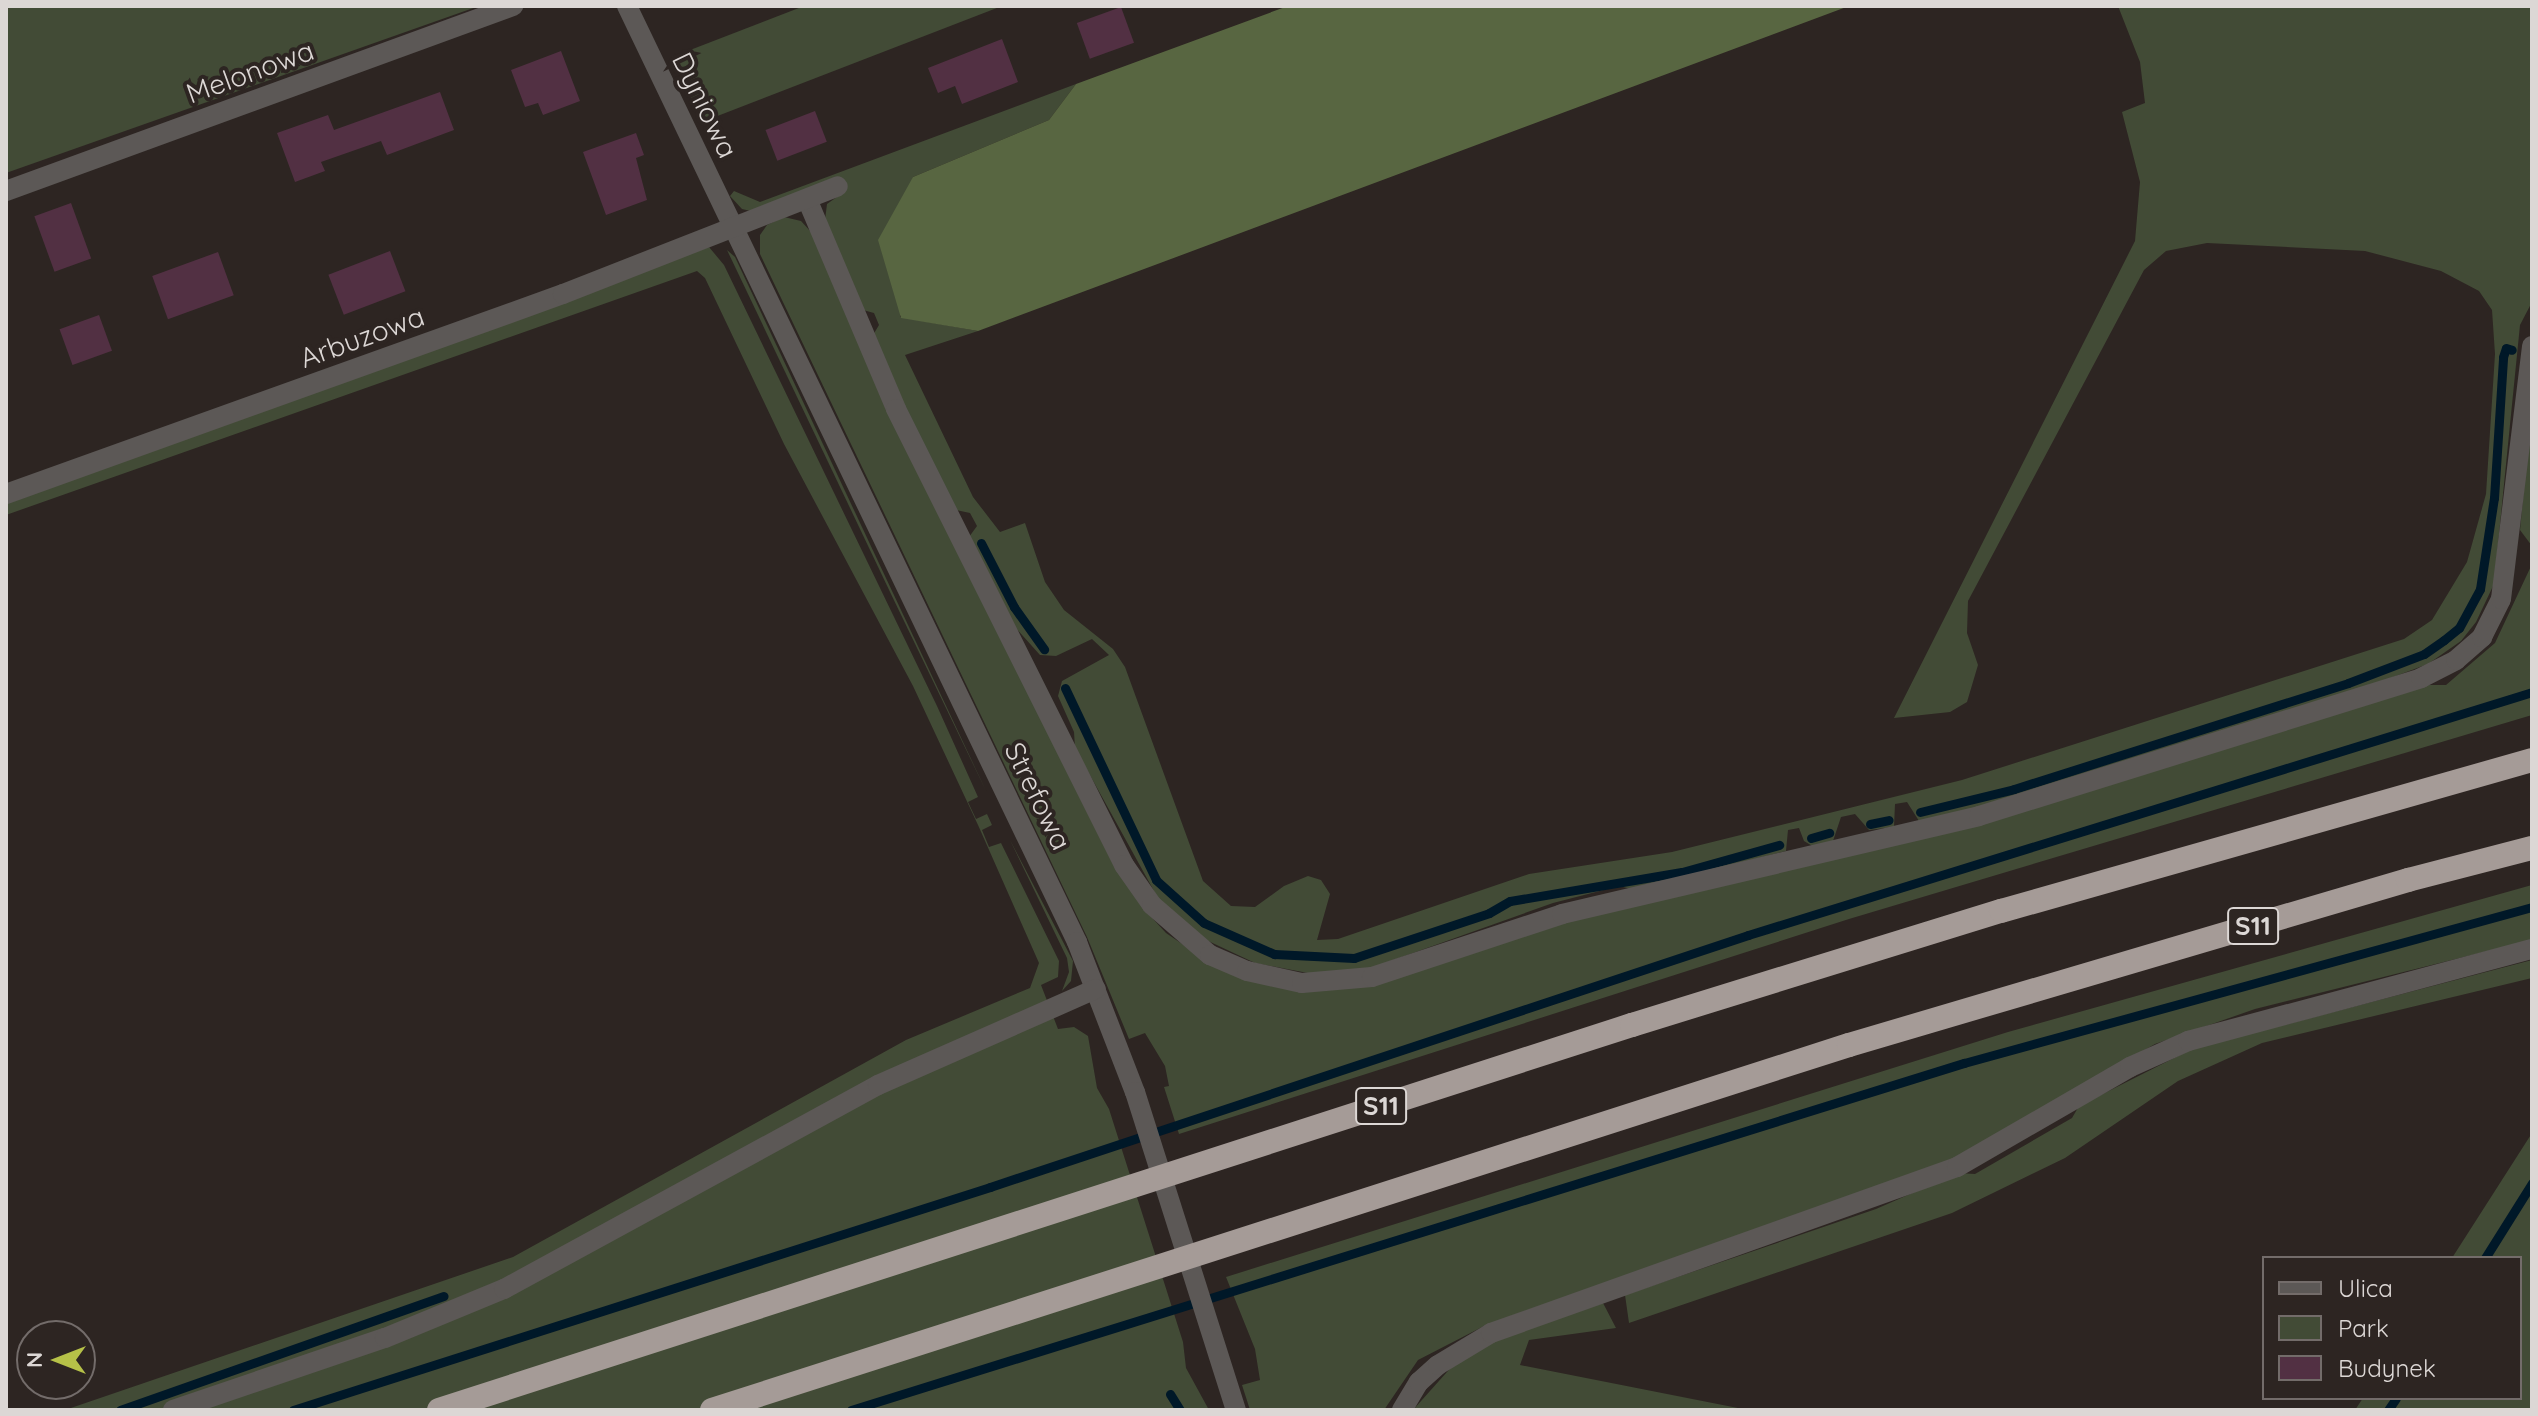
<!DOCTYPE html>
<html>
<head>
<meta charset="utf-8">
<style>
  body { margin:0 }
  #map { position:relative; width:2538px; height:1416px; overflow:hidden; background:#2d2522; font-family:Quicksand,sans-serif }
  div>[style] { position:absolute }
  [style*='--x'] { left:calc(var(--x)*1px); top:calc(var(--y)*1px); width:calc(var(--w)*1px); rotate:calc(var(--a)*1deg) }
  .green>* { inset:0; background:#424b36 }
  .forest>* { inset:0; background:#586641 }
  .stream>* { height:9px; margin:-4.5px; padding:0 4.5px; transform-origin:4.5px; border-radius:4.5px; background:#001828 }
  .building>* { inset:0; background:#523043; transform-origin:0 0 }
  .minor>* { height:20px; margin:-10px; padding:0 10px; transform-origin:10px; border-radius:10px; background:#5c5856 }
  .highway>* { height:24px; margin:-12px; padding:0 12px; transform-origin:12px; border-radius:12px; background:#a59b97 }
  span { translate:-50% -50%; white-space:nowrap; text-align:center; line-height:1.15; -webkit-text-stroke:8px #2d2522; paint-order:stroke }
  .shield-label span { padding:2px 6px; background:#2d2522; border:2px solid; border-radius:6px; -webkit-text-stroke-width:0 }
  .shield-label { font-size:26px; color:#dcd7d5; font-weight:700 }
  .street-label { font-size:28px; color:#dcd7d5 }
  .frame { position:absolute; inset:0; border:8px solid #dcd7d5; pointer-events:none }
  .legend { position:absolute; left:2262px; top:1256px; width:260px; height:144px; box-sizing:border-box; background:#2d2522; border:2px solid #736c6a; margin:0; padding:10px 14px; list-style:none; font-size:24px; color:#dcd7d5 }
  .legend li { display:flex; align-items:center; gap:16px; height:40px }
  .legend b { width:40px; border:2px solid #736c6a }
  .north { position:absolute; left:16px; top:1320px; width:80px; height:80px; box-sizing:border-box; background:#2d2522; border:2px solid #736c6a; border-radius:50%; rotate:270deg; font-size:22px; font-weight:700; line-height:32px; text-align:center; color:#dcd7d5 }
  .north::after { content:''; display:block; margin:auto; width:28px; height:36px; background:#b6c148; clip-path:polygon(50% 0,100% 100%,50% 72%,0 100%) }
</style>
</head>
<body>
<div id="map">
  <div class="green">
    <div style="clip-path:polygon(6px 6px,479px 6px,6px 173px)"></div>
    <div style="clip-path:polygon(804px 6px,1002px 6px,702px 122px,672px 57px)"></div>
    <div style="clip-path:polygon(2118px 6px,2532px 6px,2532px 302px,2520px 325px,2494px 584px,2476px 622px,2461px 641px,2428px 664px,2334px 699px,1974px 809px,1919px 821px,1907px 802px,1895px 804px,1894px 827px,1869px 830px,1855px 814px,1841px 817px,1833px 841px,1814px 847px,1804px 841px,1799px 828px,1788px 830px,1786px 851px,1635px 890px,1619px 886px,1553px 903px,1368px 969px,1313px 974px,1255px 963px,1204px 939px,1159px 900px,1075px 748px,1074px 732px,1058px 696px,1062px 681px,1109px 655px,1092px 639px,1056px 656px,1040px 655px,1013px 625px,969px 537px,977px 526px,970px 513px,956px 510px,906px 411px,873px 335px,879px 325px,874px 313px,863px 310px,825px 220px,827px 204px,841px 194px,755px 212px,742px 209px,730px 196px,734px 191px,760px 202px,1076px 84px,1049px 120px,913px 177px,900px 317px,978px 331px,905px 355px,973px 497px,1000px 532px,1025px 523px,1045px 582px,1064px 610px,1113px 649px,1125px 667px,1203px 881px,1231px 906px,1255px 907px,1284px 886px,1308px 876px,1321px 880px,1330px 894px,1317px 940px,1338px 939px,1529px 874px,1672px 852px,1962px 780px,2404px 639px,2432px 620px,2467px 562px,2486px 494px,2495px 354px,2492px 310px,2479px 291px,2441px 271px,2365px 251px,2207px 243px,2166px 251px,2144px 270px,1968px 601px,1967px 633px,1978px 665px,1967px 702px,1950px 712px,1894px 718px,2135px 241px,2140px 182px,2122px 112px,2145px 103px,2140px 62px)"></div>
    <div style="clip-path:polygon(784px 217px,801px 221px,812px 233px,1143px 908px,1166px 933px,1219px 969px,1290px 990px,1372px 986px,1534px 931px,2428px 685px,2446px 685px,2495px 643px,2532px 564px,2532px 715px,1849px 919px,1179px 1134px,1164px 1087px,1169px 1086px,1165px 1066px,1145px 1033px,1129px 1039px,1087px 937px,760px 254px,760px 235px,767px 225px)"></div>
    <div style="clip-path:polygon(709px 247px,724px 265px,937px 706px,978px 797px,968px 802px,976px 819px,987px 814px,992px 825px,982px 830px,989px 847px,1001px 843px,1059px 961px,1058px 977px,1041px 985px,1058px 1029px,1074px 1027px,1088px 1036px,1097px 1088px,1109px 1109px,1183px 1342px,1186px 1368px,1209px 1410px,65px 1410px,513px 1257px,906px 1040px,1030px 988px,1039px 963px,978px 825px,913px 686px,784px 444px,705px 278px,697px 271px,6px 515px,6px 502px)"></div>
    <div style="clip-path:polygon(727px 250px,735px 257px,987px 793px,891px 594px)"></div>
    <div style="clip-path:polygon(2532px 402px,2532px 546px,2520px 530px)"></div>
    <div style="clip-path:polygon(1010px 840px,1073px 961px,1071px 981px,1062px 991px,1069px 972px,1067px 958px)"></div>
    <div style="clip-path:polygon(2532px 885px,2532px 940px,2255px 1009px,2155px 1044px,1947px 1162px,1486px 1325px,1418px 1360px,1384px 1410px,1250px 1410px,1242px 1385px,1260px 1380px,1255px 1349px,1226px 1277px,2008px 1032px)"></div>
    <div style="clip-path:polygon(2532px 960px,2532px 978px,2262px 1043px,2178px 1081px,2065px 1158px,1952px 1213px,1629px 1323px,1625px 1295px,1876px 1209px,1958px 1173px,1975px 1174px,2072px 1118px,2079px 1106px,2192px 1049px)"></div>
    <div style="clip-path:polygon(2532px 1133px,2532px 1410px,2355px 1410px,2363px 1398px,2520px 1398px,2520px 1258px,2452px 1258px)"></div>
    <div style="clip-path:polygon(1603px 1303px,1616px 1328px,1529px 1340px,1520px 1365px,1748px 1410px,1413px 1410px,1455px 1363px,1494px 1341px)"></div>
  </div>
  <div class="forest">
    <div style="clip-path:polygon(1288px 6px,1849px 6px,978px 331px,901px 318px,878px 240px,913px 177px,1049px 120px,1076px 84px)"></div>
  </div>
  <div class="stream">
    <div style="--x:981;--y:543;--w:72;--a:62.7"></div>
    <div style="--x:1014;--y:607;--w:52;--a:54.5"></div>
    <div style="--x:1065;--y:688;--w:212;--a:64.6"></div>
    <div style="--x:1156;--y:880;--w:64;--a:41.9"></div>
    <div style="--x:1204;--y:923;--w:77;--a:23.9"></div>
    <div style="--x:1274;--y:954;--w:80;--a:2.9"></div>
    <div style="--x:1354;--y:958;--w:142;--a:-18.4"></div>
    <div style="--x:1489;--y:913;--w:24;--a:-30"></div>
    <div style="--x:1510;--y:901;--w:174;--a:-9.6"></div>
    <div style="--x:1682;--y:872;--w:101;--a:-15.6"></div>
    <div style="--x:1920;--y:812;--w:97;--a:-13.7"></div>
    <div style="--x:2014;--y:789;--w:350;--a:-17.6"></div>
    <div style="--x:2348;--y:683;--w:81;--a:-20.9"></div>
    <div style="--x:2424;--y:654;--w:24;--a:-35"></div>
    <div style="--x:2444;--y:640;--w:19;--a:-39"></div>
    <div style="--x:2459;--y:628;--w:44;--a:-61.7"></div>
    <div style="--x:2480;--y:589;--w:92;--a:-81.3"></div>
    <div style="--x:2494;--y:498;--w:141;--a:-86.3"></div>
    <div style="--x:2503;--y:357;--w:9;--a:-72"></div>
    <div style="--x:2506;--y:348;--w:6;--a:18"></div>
    <div style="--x:1870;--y:824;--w:19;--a:-12"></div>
    <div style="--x:1811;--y:838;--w:19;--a:-16"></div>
    <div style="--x:2485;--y:1258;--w:89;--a:-57.9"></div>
    <div style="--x:1170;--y:1394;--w:19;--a:58"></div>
    <div style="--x:120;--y:1410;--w:343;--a:-19.4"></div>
    <div style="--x:293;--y:1410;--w:732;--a:-17.74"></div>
    <div style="--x:990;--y:1187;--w:799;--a:-18.39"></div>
    <div style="--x:1748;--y:935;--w:821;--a:-17.22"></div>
    <div style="--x:851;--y:1410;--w:1166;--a:-17.32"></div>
    <div style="--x:1964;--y:1063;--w:589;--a:-15.36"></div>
    <div style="--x:2388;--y:1410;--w:14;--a:-56"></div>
  </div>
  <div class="building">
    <div style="left:1121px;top:7px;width:38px;height:47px;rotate:70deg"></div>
    <div style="clip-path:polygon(1002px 39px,1018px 82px,962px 104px,955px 86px,938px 93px,928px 68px)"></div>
    <div style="clip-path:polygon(561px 51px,580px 101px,543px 115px,538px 103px,525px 107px,511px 70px)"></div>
    <div style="clip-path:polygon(440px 92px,454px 130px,387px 155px,381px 141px,321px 162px,325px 171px,295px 182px,277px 133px,328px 115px,334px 130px)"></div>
    <div style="left:815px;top:111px;width:33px;height:53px;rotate:69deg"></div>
    <div style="clip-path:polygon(636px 133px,644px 155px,636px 158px,647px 200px,606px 215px,583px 152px)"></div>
    <div style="left:71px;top:203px;width:59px;height:39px;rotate:70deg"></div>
    <div style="left:390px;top:251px;width:43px;height:66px;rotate:69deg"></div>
    <div style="left:218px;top:252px;width:46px;height:70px;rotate:70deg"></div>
    <div style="left:99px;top:315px;width:38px;height:42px;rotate:70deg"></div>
  </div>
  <div class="minor">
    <div style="--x:627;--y:6;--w:1039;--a:64.32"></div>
    <div style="--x:1077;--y:942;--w:161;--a:68.9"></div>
    <div style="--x:1135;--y:1092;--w:334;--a:72.4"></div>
    <div style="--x:6;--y:191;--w:540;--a:-20.05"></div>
    <div style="--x:807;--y:199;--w:228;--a:67"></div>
    <div style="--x:896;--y:409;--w:510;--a:63.43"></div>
    <div style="--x:1124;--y:865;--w:49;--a:55"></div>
    <div style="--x:1152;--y:905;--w:77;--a:40.8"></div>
    <div style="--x:1210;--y:955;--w:40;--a:23.4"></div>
    <div style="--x:1247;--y:971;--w:56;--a:12.3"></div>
    <div style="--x:1302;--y:983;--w:70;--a:-4.9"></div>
    <div style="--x:1372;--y:977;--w:200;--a:-18.3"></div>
    <div style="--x:1562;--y:914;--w:428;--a:-13.2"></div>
    <div style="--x:1979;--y:816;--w:463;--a:-17.3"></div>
    <div style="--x:2421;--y:678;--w:39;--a:-27"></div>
    <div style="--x:2456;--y:660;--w:35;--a:-41"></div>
    <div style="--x:2482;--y:637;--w:42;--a:-63.4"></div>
    <div style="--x:2501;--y:599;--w:255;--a:-83"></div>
    <div style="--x:6;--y:494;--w:592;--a:-19.75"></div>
    <div style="--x:563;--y:294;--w:295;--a:-21.4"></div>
    <div style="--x:173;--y:1410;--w:224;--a:-18.8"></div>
    <div style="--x:385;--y:1338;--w:129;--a:-22.4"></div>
    <div style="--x:504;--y:1289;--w:426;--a:-28.6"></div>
    <div style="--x:878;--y:1085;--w:238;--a:-23.8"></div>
    <div style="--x:1402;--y:1410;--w:33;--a:-59"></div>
    <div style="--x:1419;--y:1382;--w:25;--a:-42"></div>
    <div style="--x:1438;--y:1365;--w:62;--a:-31.1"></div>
    <div style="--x:1491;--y:1333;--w:495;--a:-19.6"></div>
    <div style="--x:1957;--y:1167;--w:200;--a:-30"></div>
    <div style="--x:2130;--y:1067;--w:64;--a:-24.1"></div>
    <div style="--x:2188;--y:1041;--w:356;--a:-15"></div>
  </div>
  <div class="highway">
    <div style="--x:439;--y:1410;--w:1254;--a:-17.89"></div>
    <div style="--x:1632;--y:1025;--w:386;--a:-17.2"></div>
    <div style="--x:2001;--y:911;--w:552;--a:-15.87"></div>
    <div style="--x:712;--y:1410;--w:1194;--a:-17.8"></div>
    <div style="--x:1849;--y:1045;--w:583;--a:-16.45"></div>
    <div style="--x:2408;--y:880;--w:128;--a:-14.5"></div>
  </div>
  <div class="shield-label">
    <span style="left:2253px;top:926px">S11</span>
    <span style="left:1381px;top:1106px">S11</span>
  </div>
  <div class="street-label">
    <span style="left:250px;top:72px;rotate:-20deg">Melonowa</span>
    <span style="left:705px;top:105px;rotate:64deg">Dyniowa</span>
    <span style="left:362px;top:337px;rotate:-20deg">Arbuzowa</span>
    <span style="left:1038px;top:796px;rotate:64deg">Strefowa</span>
  </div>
  <div class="frame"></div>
  <ul class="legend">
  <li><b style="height:10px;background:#5c5856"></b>Ulica</li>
  <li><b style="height:22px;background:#424b36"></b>Park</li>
  <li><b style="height:22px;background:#523043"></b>Budynek</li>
  </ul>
  <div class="north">N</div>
</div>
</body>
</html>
